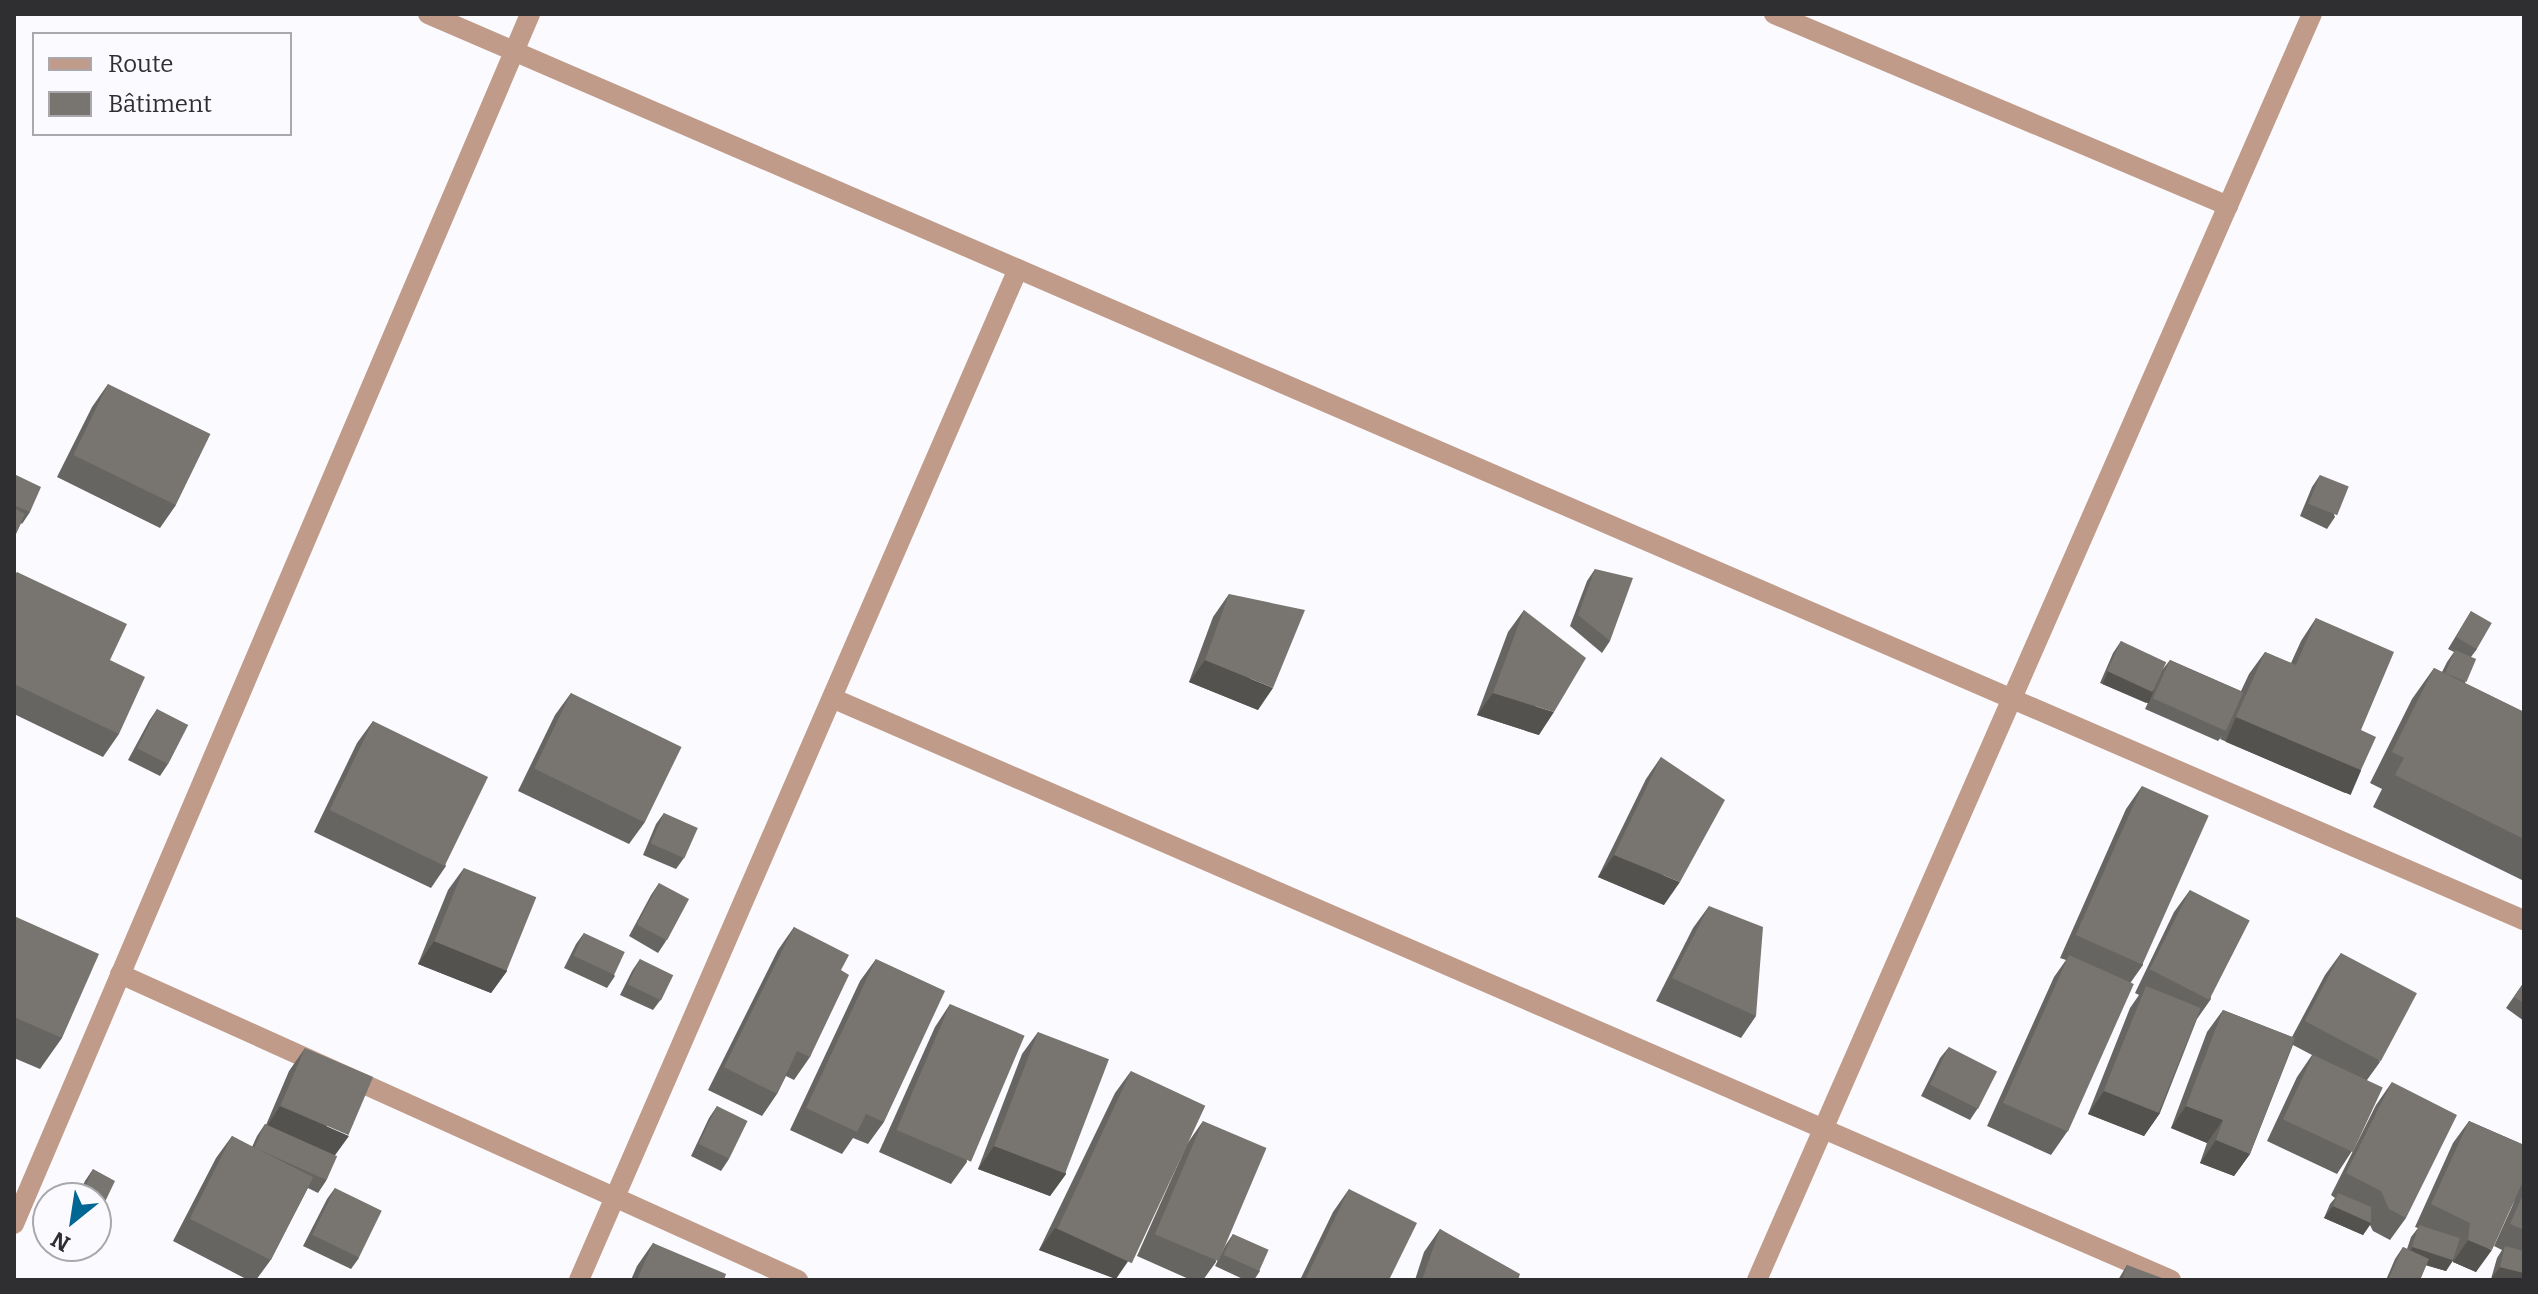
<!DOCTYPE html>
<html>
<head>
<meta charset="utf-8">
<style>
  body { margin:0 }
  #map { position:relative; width:2538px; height:1294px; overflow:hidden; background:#fbfbff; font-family:Bitter,serif }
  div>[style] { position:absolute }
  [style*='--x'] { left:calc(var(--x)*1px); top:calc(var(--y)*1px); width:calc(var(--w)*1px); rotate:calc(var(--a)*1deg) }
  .minor>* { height:20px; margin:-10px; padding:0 10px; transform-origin:10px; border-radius:10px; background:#c09b8a }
  .wall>* { inset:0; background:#676561 }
  .shaded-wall>* { inset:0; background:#54524f; transform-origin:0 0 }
  .building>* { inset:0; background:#787571; transform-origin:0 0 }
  span { translate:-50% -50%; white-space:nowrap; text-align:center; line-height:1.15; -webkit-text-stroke:8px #fbfbff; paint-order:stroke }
  .frame { position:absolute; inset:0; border:16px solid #2f2f31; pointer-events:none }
  .legend { position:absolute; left:32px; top:32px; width:260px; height:104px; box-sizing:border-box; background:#fbfbff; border:2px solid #a9a9ad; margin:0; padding:10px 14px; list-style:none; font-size:24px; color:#2f2f31 }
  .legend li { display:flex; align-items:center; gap:16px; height:40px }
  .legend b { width:40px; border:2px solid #a9a9ad }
  .north { position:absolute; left:32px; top:1182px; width:80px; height:80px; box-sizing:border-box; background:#fbfbff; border:2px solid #a9a9ad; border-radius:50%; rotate:210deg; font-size:22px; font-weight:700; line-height:32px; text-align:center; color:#2f2f31 }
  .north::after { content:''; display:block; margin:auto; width:28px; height:36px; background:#006694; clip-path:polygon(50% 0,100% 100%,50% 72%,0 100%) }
</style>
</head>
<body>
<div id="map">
  <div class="minor">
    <div style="--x:428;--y:14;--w:2283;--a:23.38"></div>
    <div style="--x:1774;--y:14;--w:493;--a:22.9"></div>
    <div style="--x:832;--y:698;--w:1460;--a:23.49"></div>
    <div style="--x:120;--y:974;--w:744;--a:24.29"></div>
    <div style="--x:14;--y:1224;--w:1315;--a:-66.9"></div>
    <div style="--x:579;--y:1280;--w:1102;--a:-66.53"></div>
    <div style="--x:1757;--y:1280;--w:1382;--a:-66.33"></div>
  </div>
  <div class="wall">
    <div style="clip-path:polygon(108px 384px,176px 505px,160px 528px,57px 477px,92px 407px)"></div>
    <div style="clip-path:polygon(14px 474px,30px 512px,22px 524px,21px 523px,14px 538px)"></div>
    <div style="clip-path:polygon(2320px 475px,2335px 517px,2327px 529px,2300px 516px,2312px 487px)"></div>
    <div style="clip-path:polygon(1595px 569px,1610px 641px,1602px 653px,1570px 626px,1587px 581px)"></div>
    <div style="clip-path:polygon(17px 572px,110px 660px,119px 734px,103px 757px,14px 714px,14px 577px)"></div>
    <div style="clip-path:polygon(1229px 594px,1258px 710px,1189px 682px,1213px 617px)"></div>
    <div style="clip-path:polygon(1524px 610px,1539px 735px,1477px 715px,1508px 632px)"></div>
    <div style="clip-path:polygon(2471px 611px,2477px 649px,2471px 657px,2465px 683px,2524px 712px,2524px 881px,2373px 807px,2382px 789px,2370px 783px,2412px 699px,2434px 668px,2442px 672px,2447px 662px,2454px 652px,2448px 649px)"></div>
    <div style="clip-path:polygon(2316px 618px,2361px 730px,2361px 770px,2345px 793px,2220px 739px,2222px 736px,2218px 741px,2145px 709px,2152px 694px,2146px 703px,2100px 683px,2113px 653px,2121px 641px,2163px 669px,2170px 660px,2241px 691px,2249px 674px,2265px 652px,2291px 663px,2301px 641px)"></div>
    <div style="clip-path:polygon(571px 693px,645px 822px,629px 844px,518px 791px,555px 715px)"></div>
    <div style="clip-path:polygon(157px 709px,168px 764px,160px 776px,128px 760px,149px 721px)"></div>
    <div style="clip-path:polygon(373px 721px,446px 866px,431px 888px,314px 832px,357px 743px)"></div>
    <div style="clip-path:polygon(1661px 757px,1664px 905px,1598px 877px,1646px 779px)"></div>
    <div style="clip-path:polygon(2142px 786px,2143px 965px,2131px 982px,2067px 1132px,2051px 1155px,1987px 1126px,2054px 977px,2066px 960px,2060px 958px,2126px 809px)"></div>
    <div style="clip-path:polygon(664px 813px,684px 858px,676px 869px,643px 855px,656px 824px)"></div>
    <div style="clip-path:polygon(464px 868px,507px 971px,491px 993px,418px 964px,448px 890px)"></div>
    <div style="clip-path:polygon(659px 883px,666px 941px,658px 953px,629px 936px,651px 895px)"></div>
    <div style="clip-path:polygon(2190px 890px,2211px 999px,2197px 1019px,2160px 1113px,2144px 1136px,2088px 1114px,2130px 1008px,2139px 995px,2135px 993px,2174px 912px)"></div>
    <div style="clip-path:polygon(1709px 906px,1756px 1016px,1741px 1038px,1656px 1001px,1693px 928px)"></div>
    <div style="clip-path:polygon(14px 916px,62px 1038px,40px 1069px,14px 1058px)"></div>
    <div style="clip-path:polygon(794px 927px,841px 970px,810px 1057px,794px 1080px,786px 1076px,777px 1094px,762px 1116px,708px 1090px,778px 950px)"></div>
    <div style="clip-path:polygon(584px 933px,615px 976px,607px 988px,564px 968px,576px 944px)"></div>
    <div style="clip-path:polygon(2341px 953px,2380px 1062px,2367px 1080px,2352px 1151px,2337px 1174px,2267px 1141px,2297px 1077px,2312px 1055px,2293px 1045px,2250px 1154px,2234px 1176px,2200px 1163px,2207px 1143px,2171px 1128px,2207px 1032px,2223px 1010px,2292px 1037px,2325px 975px)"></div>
    <div style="clip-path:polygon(640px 959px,662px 998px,653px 1010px,620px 995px,632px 971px)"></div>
    <div style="clip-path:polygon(876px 959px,884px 1122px,868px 1144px,853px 1138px,842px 1154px,790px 1130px,860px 981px)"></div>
    <div style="clip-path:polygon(2524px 982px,2524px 1021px,2506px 1008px)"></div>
    <div style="clip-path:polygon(950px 1004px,967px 1162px,951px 1184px,879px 1152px,935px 1027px)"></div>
    <div style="clip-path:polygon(1038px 1032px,1066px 1174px,1050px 1196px,978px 1169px,1022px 1054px)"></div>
    <div style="clip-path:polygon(1949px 1047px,1978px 1108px,1970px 1120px,1921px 1096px,1940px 1058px)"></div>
    <div style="clip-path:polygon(305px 1048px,335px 1155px,326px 1181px,318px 1193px,308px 1188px,270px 1261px,256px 1280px,248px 1280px,173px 1241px,216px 1158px,232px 1136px,252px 1147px,257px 1136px,265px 1124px,266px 1125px,289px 1071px)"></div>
    <div style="clip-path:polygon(1131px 1071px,1116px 1279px,1039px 1250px,1115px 1093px)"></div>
    <div style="clip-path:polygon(2392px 1082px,2406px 1218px,2390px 1240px,2373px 1231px,2370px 1225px,2363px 1235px,2324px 1218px,2330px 1204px,2335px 1198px,2331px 1195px,2376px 1105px)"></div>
    <div style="clip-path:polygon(717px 1106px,729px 1159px,721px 1171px,691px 1156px,709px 1118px)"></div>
    <div style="clip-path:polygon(1203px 1121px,1216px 1262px,1203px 1280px,1191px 1280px,1137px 1256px,1187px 1144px)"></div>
    <div style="clip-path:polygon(2469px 1121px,2524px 1145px,2524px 1280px,2491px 1279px,2497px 1258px,2502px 1250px,2494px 1246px,2515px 1200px,2476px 1272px,2453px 1262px,2453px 1260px,2446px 1271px,2426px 1265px,2420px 1280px,2386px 1280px,2395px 1259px,2403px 1247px,2407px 1249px,2411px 1237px,2418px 1228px,2415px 1227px,2453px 1143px)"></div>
    <div style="clip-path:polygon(93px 1169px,104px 1204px,96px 1215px,96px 1198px,77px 1198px,85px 1181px)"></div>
    <div style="clip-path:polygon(335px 1188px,359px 1258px,351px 1269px,303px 1246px,327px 1199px)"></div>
    <div style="clip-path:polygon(1349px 1189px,1389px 1280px,1300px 1280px,1333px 1212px)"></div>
    <div style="clip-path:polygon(1440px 1229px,1518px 1280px,1415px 1280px,1424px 1252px)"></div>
    <div style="clip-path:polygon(1233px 1234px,1260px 1271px,1254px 1280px,1245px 1280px,1215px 1266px,1225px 1246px)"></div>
    <div style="clip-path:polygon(653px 1243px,724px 1280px,631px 1280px,637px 1266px)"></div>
    <div style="clip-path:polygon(2127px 1265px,2161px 1280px,2118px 1280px)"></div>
  </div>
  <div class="shaded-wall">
    <div style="clip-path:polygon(1205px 660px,1273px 688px,1258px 710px,1189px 682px)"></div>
    <div style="left:2108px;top:671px;width:50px;height:14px;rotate:23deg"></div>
    <div style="clip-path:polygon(1493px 693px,1554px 712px,1539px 735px,1477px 715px)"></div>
    <div style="left:2236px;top:717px;width:136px;height:27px;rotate:23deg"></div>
    <div style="clip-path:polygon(1614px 855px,1680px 882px,1664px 905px,1598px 877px)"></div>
    <div style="clip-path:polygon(434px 941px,507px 971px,491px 993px,418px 964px)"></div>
    <div style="clip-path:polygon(2104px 1091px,2160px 1113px,2144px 1136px,2088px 1114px)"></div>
    <div style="clip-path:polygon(280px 1106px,349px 1136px,333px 1158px,265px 1129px)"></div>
    <div style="clip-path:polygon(2186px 1106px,2223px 1120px,2207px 1143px,2171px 1128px)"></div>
    <div style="clip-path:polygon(2216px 1140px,2250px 1154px,2234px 1176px,2200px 1163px)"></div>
    <div style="clip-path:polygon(994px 1146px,1066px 1174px,1050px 1196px,978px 1169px)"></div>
    <div style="clip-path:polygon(2333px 1206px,2371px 1223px,2363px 1235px,2324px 1218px)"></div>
    <div style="clip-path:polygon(1055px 1228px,1131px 1257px,1116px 1279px,1039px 1250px)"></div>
    <div style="clip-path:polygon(2468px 1240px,2492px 1250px,2476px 1272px,2453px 1262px)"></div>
    <div style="clip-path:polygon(2413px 1247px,2454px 1259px,2446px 1271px,2404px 1259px)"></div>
    <div style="clip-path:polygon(2500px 1267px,2524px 1273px,2524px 1280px,2491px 1279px)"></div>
  </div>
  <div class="building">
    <div style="left:108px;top:384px;width:114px;height:79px;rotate:26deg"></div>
    <div style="clip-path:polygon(14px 474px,41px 487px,30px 512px,14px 505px)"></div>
    <div style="left:2320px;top:475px;width:31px;height:31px;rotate:22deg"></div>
    <div style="clip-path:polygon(14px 508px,25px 514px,14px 538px)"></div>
    <div style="clip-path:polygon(1595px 569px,1633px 578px,1610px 641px,1578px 615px)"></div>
    <div style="clip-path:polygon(17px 572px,127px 624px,110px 660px,145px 677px,119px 734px,14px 684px,14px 579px)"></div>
    <div style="clip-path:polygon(1229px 594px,1305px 610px,1273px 688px,1205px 660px)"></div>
    <div style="clip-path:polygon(1524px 610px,1586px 658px,1554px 712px,1493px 693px)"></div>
    <div style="left:2471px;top:611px;width:24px;height:30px;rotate:30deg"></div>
    <div style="clip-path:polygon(2316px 618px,2394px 652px,2361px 730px,2376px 737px,2361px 770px,2236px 717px,2265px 652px,2296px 665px)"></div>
    <div style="left:2121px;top:641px;width:50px;height:33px;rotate:25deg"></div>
    <div style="left:2455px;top:650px;width:23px;height:25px;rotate:23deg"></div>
    <div style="left:2170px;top:660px;width:80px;height:42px;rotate:24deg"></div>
    <div style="clip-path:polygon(2434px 668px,2524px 712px,2524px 839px,2395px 775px,2404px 758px,2392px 752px)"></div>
    <div style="left:571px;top:693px;width:123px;height:84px;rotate:26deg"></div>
    <div style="left:157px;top:709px;width:35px;height:44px;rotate:27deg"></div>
    <div style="left:373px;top:721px;width:128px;height:99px;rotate:26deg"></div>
    <div style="clip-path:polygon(1661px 757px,1725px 800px,1680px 882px,1614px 855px)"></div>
    <div style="left:2142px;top:786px;width:73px;height:163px;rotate:24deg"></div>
    <div style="left:664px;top:813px;width:37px;height:33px;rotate:24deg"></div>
    <div style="left:464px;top:868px;width:78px;height:79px;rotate:22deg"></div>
    <div style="left:659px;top:883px;width:34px;height:47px;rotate:28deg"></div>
    <div style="left:2190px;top:890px;width:67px;height:89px;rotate:27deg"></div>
    <div style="clip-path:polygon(1709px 906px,1763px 927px,1756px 1016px,1672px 978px)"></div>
    <div style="clip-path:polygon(14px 916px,99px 954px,62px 1038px,14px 1017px)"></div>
    <div style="clip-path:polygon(794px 927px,849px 955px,841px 970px,849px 975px,810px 1057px,797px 1051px,777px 1094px,724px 1067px)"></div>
    <div style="left:584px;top:933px;width:45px;height:25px;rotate:25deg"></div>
    <div style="left:2341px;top:953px;width:86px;height:77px;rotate:28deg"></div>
    <div style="left:2069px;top:955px;width:71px;height:162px;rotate:24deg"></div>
    <div style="left:640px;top:959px;width:37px;height:28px;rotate:26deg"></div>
    <div style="clip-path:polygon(876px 959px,945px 991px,884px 1122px,866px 1114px,857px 1132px,806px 1108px)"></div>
    <div style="clip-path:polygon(2524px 982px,2524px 1003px,2514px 997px)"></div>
    <div style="left:2146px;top:986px;width:59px;height:113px;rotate:22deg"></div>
    <div style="left:950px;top:1004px;width:81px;height:137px;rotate:23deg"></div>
    <div style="clip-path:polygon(2223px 1010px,2295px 1038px,2250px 1154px,2216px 1140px,2223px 1120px,2186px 1106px)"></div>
    <div style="left:1038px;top:1032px;width:76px;height:122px;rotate:21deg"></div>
    <div style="left:1949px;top:1047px;width:54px;height:42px;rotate:27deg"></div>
    <div style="left:305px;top:1048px;width:74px;height:63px;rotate:23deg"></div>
    <div style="left:2313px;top:1055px;width:77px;height:71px;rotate:25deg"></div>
    <div style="left:1131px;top:1071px;width:82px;height:174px;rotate:25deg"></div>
    <div style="clip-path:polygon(2392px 1082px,2457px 1115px,2406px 1218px,2389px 1209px,2381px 1191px,2346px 1173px)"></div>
    <div style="left:717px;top:1106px;width:34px;height:42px;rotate:26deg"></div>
    <div style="left:1203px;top:1121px;width:69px;height:123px;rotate:23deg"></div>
    <div style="clip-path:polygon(2469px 1121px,2524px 1145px,2524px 1179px,2492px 1250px,2468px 1240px,2470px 1223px,2431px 1204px)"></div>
    <div style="left:265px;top:1124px;width:79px;height:26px;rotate:24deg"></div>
    <div style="left:232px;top:1136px;width:91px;height:93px;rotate:27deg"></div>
    <div style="clip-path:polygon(93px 1169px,115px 1181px,104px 1204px,96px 1201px,96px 1198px,91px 1198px,82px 1194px)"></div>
    <div style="left:335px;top:1188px;width:52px;height:52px;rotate:26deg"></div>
    <div style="clip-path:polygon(1349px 1189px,1417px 1223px,1389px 1280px,1305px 1280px)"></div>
    <div style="clip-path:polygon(2524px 1192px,2524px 1230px,2510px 1224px)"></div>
    <div style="clip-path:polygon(2338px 1193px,2371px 1207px,2371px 1223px,2333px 1206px)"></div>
    <div style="left:2419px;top:1225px;width:43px;height:23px;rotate:18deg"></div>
    <div style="clip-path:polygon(1440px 1229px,1520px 1274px,1518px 1280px,1422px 1280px)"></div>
    <div style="left:1233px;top:1234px;width:39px;height:23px;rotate:24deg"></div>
    <div style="clip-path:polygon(653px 1243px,726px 1274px,724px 1280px,637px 1280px)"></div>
    <div style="clip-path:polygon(2505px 1246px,2524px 1251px,2524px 1273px,2500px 1267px)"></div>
    <div style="clip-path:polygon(2403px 1247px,2429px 1259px,2420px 1280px,2388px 1280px)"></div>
    <div style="clip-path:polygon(2127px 1265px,2162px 1278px,2161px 1280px,2122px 1280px)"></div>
  </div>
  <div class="frame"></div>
  <ul class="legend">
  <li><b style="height:10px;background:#c09b8a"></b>Route</li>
  <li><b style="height:22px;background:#787571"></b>Bâtiment</li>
  </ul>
  <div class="north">N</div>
</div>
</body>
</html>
